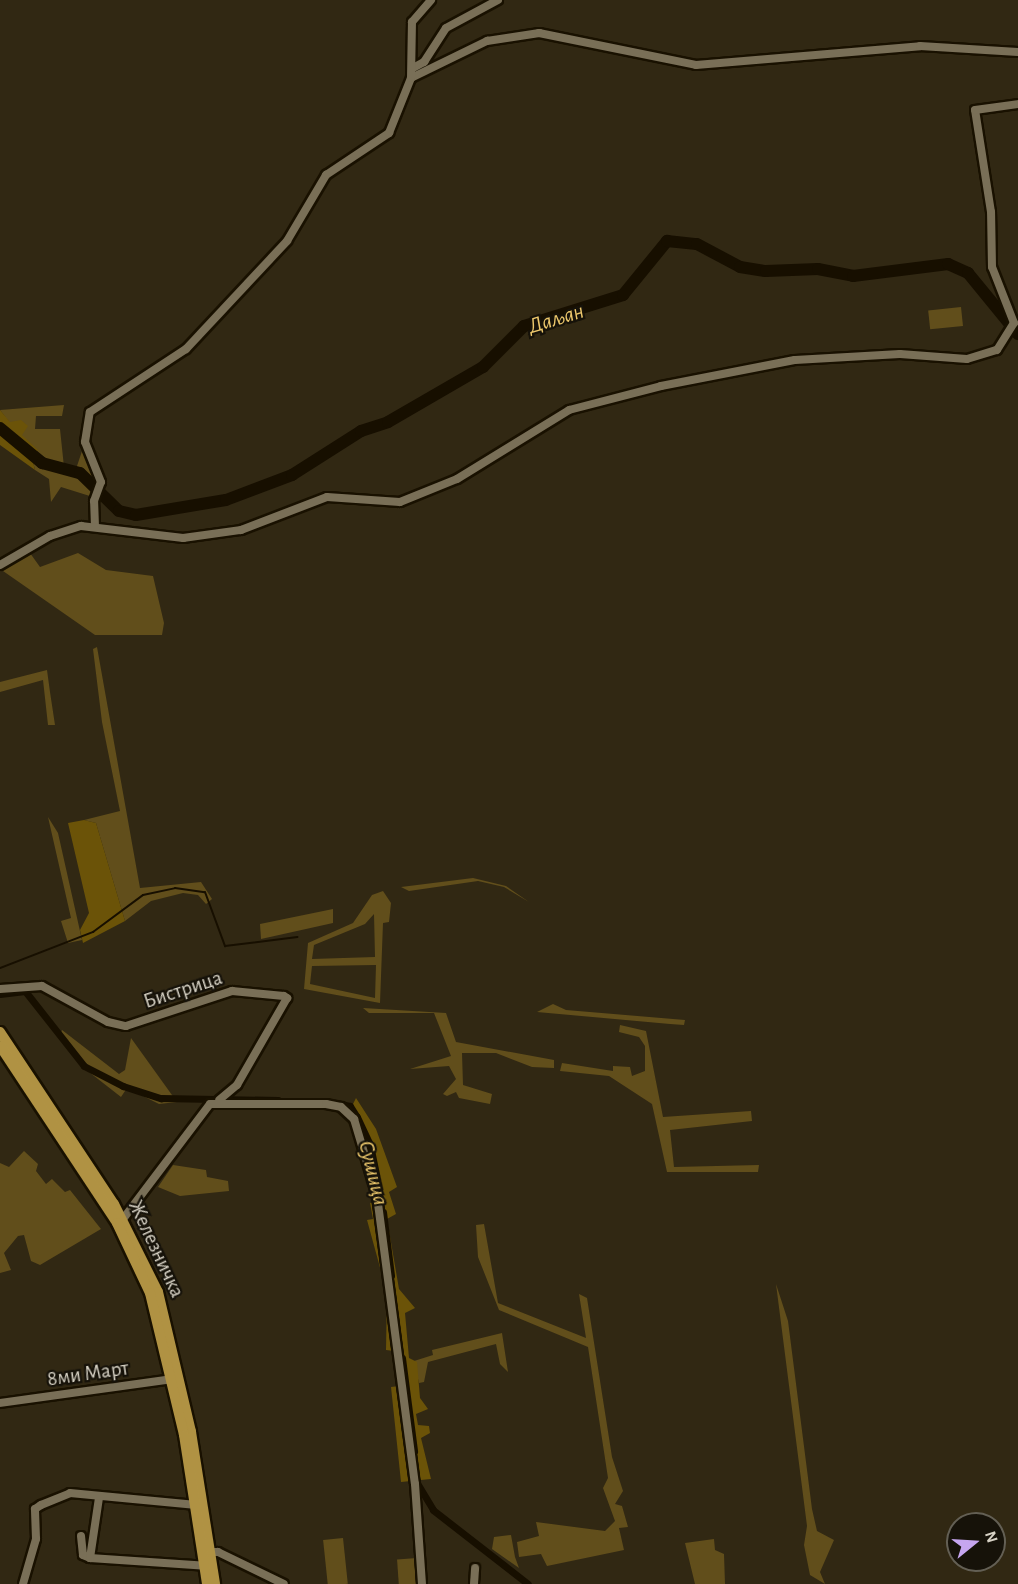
<!DOCTYPE html>
<html>
<head>
<meta charset="utf-8">
<style>
  body { margin:0 }
  #map { position:relative; width:1018px; height:1584px; overflow:hidden; background:#312813; font-family:"Alegreya Sans",sans-serif }
  div>[style] { position:absolute }
  [style*='--x'] { left:calc(var(--x)*1px); top:calc(var(--y)*1px); width:calc(var(--w)*1px); rotate:calc(var(--a)*1deg) }
  .green>* { inset:0; background:#614e1b; transform-origin:0 0 }
  .forest>* { inset:0; background:#6b5308 }
  .stream>* { height:2px; margin:-1px; padding:0 1px; transform-origin:1px; border-radius:1px; background:#170f00 }
  .canal>* { height:7px; margin:-3.5px; padding:0 3.5px; transform-origin:3.5px; border-radius:3.5px; background:#170f00 }
  .river>* { height:12px; margin:-6px; padding:0 6px; transform-origin:6px; border-radius:6px; background:#170f00 }
  .roads { filter:drop-shadow(2px 0 #191100) drop-shadow(-2px 0 #191100) drop-shadow(0 2px #191100) drop-shadow(0 -2px #191100) }
  .minor>* { height:8px; margin:-4px; padding:0 4px; transform-origin:4px; border-radius:4px; background:#796f57 }
  .major>* { height:10px; margin:-5px; padding:0 5px; transform-origin:5px; border-radius:5px; background:#b09243 }
  span { translate:-50% -50%; white-space:nowrap; text-align:center; line-height:1.15; -webkit-text-stroke:4.5px #161209; paint-order:stroke }
  .street-label { font-size:21px; color:#d7d2c5 }
  .water-label { font-size:22px; color:#edc86c; font-style:italic }
  .north { position:absolute; left:946px; top:1512px; width:60px; height:60px; box-sizing:border-box; background:#161209; border:2px solid #635f54; border-radius:50%; rotate:72deg; font-size:16px; font-weight:700; line-height:24px; text-align:center; color:#d7d2c5 }
  .north::after { content:''; display:block; margin:auto; width:21px; height:27px; background:#c6a6f0; clip-path:polygon(50% 0,100% 100%,50% 72%,0 100%) }
</style>
</head>
<body>
<div id="map">
  <div class="green">
    <div style="left:961px;top:307px;width:19px;height:33px;rotate:84deg"></div>
    <div style="clip-path:polygon(64px 405px,62px 416px,36px 416px,35px 429px,60px 429px,64px 467px,76px 469px,83px 448px,99px 478px,93px 497px,61px 487px,51px 502px,49px 479px,35px 470px,32px 458px,48px 468px,52px 463px,23px 440px,0 410px)"></div>
    <div style="clip-path:polygon(30px 553px,40px 567px,78px 553px,106px 570px,153px 576px,164px 623px,162px 635px,95px 635px,3px 571px)"></div>
    <div style="clip-path:polygon(97px 647px,140px 888px,201px 882px,212px 899px,206px 904px,198px 895px,183px 893px,151px 901px,125px 921px,96px 823px,84px 820px,120px 811px,102px 722px,93px 649px)"></div>
    <div style="clip-path:polygon(47px 670px,50px 692px,55px 725px,48px 725px,43px 680px,0 692px,0 682px)"></div>
    <div style="clip-path:polygon(48px 817px,58px 833px,82px 940px,68px 943px,61px 921px,71px 918px)"></div>
    <div style="clip-path:polygon(473px 878px,506px 886px,529px 902px,504px 887px,478px 881px,409px 891px,401px 887px)"></div>
    <div style="clip-path:polygon(evenodd,383px 891px,391px 903px,389px 922px,383px 923px,380px 1003px,304px 989px,308px 943px,353px 923px,372px 895px,383px 891px,374px 914px,375px 957px,312px 959px,314px 945px,365px 924px,374px 914px,383px 891px,376px 965px,375px 998px,310px 984px,312px 966px,376px 965px)"></div>
    <div style="clip-path:polygon(333px 909px,333px 923px,261px 939px,260px 924px)"></div>
    <div style="clip-path:polygon(553px 1004px,566px 1010px,685px 1020px,684px 1025px,670px 1024px,537px 1012px)"></div>
    <div style="clip-path:polygon(363px 1008px,446px 1013px,456px 1042px,554px 1060px,554px 1068px,532px 1067px,496px 1053px,462px 1053px,463px 1085px,492px 1094px,490px 1104px,459px 1098px,456px 1092px,447px 1096px,443px 1094px,456px 1079px,449px 1066px,410px 1069px,451px 1056px,434px 1013px,369px 1013px)"></div>
    <div style="clip-path:polygon(620px 1025px,646px 1031px,663px 1117px,751px 1111px,752px 1121px,670px 1130px,674px 1167px,759px 1165px,758px 1172px,667px 1172px,652px 1104px,609px 1076px,560px 1071px,562px 1063px,613px 1071px,613px 1066px,630px 1067px,632px 1076px,645px 1071px,645px 1046px,639px 1037px,619px 1032px)"></div>
    <div style="clip-path:polygon(62px 1030px,119px 1074px,125px 1070px,131px 1038px,177px 1102px,159px 1104px,127px 1088px,121px 1097px,89px 1072px,60px 1035px)"></div>
    <div style="clip-path:polygon(24px 1151px,38px 1164px,36px 1171px,46px 1184px,52px 1179px,65px 1192px,70px 1190px,101px 1229px,40px 1265px,31px 1261px,24px 1235px,18px 1236px,4px 1253px,11px 1270px,0 1273px,0 1163px,9px 1167px)"></div>
    <div style="clip-path:polygon(173px 1165px,206px 1170px,207px 1177px,228px 1181px,229px 1191px,180px 1196px,158px 1187px)"></div>
    <div style="clip-path:polygon(484px 1224px,498px 1303px,586px 1338px,579px 1294px,587px 1298px,612px 1457px,623px 1491px,615px 1504px,622px 1506px,628px 1527px,619px 1528px,624px 1550px,547px 1566px,541px 1554px,519px 1557px,517px 1542px,539px 1536px,536px 1522px,605px 1531px,615px 1521px,603px 1488px,608px 1478px,588px 1347px,499px 1310px,478px 1257px,476px 1225px)"></div>
    <div style="clip-path:polygon(776px 1284px,788px 1321px,812px 1509px,817px 1531px,834px 1540px,820px 1572px,825px 1584px,810px 1575px,804px 1545px,807px 1526px)"></div>
    <div style="clip-path:polygon(502px 1333px,508px 1372px,500px 1364px,496px 1344px,428px 1362px,424px 1382px,419px 1383px,414px 1361px,433px 1355px,432px 1350px)"></div>
    <div style="clip-path:polygon(511px 1535px,515px 1557px,519px 1568px,492px 1549px,494px 1537px)"></div>
    <div style="left:343px;top:1538px;width:46px;height:20px;rotate:84deg"></div>
    <div style="clip-path:polygon(714px 1539px,715px 1550px,724px 1554px,725px 1584px,695px 1584px,685px 1543px)"></div>
    <div style="left:417px;top:1558px;width:26px;height:20px;rotate:86deg"></div>
  </div>
  <div class="forest">
    <div style="clip-path:polygon(0 410px,10px 422px,21px 420px,28px 426px,22px 435px,38px 450px,32px 458px,35px 470px,0 445px)"></div>
    <div style="clip-path:polygon(84px 820px,96px 823px,125px 921px,83px 943px,80px 930px,89px 913px,68px 823px)"></div>
    <div style="clip-path:polygon(356px 1098px,376px 1129px,397px 1187px,389px 1192px,396px 1214px,387px 1219px,399px 1289px,415px 1308px,405px 1313px,409px 1358px,417px 1362px,420px 1398px,428px 1409px,416px 1414px,418px 1425px,429px 1426px,430px 1433px,421px 1438px,431px 1479px,401px 1482px,391px 1387px,399px 1386px,394px 1351px,386px 1350px,387px 1293px,367px 1220px,373px 1219px,370px 1203px,375px 1202px,350px 1110px)"></div>
  </div>
  <div class="stream">
    <div style="--x:0;--y:968;--w:100;--a:-21.2"></div>
    <div style="--x:93;--y:932;--w:62;--a:-36.5"></div>
    <div style="--x:143;--y:895;--w:33;--a:-12"></div>
    <div style="--x:175;--y:888;--w:30;--a:8"></div>
    <div style="--x:205;--y:892;--w:58;--a:69.7"></div>
    <div style="--x:225;--y:946;--w:73;--a:-7.1"></div>
  </div>
  <div class="canal">
    <div style="--x:0;--y:994;--w:25;--a:-7"></div>
    <div style="--x:25;--y:991;--w:95;--a:51.8"></div>
    <div style="--x:84;--y:1066;--w:44;--a:27.1"></div>
    <div style="--x:123;--y:1086;--w:40;--a:18"></div>
    <div style="--x:161;--y:1098;--w:117;--a:1"></div>
    <div style="--x:336;--y:1103;--w:14;--a:12"></div>
    <div style="--x:350;--y:1106;--w:13;--a:58"></div>
    <div style="--x:357;--y:1117;--w:31;--a:65"></div>
    <div style="--x:370;--y:1145;--w:45;--a:78.4"></div>
    <div style="--x:383;--y:1212;--w:64;--a:82.8"></div>
    <div style="--x:402;--y:1358;--w:94;--a:82.6"></div>
    <div style="--x:417;--y:1483;--w:31;--a:59"></div>
    <div style="--x:433;--y:1510;--w:120;--a:37.9"></div>
  </div>
  <div class="river">
    <div style="--x:0;--y:428;--w:55;--a:39.8"></div>
    <div style="--x:42;--y:463;--w:39;--a:15"></div>
    <div style="--x:80;--y:473;--w:54;--a:44.3"></div>
    <div style="--x:119;--y:511;--w:17;--a:13"></div>
    <div style="--x:136;--y:515;--w:91;--a:-9.5"></div>
    <div style="--x:226;--y:500;--w:71;--a:-20.7"></div>
    <div style="--x:292;--y:475;--w:82;--a:-32.5"></div>
    <div style="--x:361;--y:431;--w:28;--a:-18"></div>
    <div style="--x:388;--y:422;--w:110;--a:-30.1"></div>
    <div style="--x:483;--y:367;--w:58;--a:-45"></div>
    <div style="--x:524;--y:326;--w:104;--a:-17.4"></div>
    <div style="--x:623;--y:295;--w:70;--a:-50.8"></div>
    <div style="--x:667;--y:241;--w:30;--a:6"></div>
    <div style="--x:697;--y:244;--w:49;--a:28.1"></div>
    <div style="--x:740;--y:267;--w:26;--a:9"></div>
    <div style="--x:766;--y:271;--w:52;--a:-2.2"></div>
    <div style="--x:818;--y:269;--w:36;--a:11"></div>
    <div style="--x:853;--y:276;--w:96;--a:-7.2"></div>
    <div style="--x:948;--y:264;--w:22;--a:24"></div>
    <div style="--x:968;--y:273;--w:79;--a:50.7"></div>
  </div>
  <div class="roads">
    <div class="minor">
      <div style="--x:413;--y:68;--w:13;--a:-29"></div>
      <div style="--x:424;--y:62;--w:40;--a:-57.1"></div>
      <div style="--x:446;--y:28;--w:59;--a:-28.3"></div>
      <div style="--x:411;--y:78;--w:85;--a:-26"></div>
      <div style="--x:487;--y:41;--w:53;--a:-8.7"></div>
      <div style="--x:539;--y:33;--w:160;--a:11.5"></div>
      <div style="--x:696;--y:65;--w:225;--a:-4.8"></div>
      <div style="--x:920;--y:46;--w:98;--a:3.5"></div>
      <div style="--x:95;--y:527;--w:26;--a:-92"></div>
      <div style="--x:94;--y:501;--w:20;--a:-70"></div>
      <div style="--x:101;--y:482;--w:43;--a:-111.8"></div>
      <div style="--x:85;--y:442;--w:30;--a:-81"></div>
      <div style="--x:90;--y:412;--w:115;--a:-33.3"></div>
      <div style="--x:186;--y:349;--w:148;--a:-46.9"></div>
      <div style="--x:287;--y:241;--w:77;--a:-59.4"></div>
      <div style="--x:326;--y:175;--w:76;--a:-33.7"></div>
      <div style="--x:389;--y:133;--w:59;--a:-68.2"></div>
      <div style="--x:411;--y:78;--w:56;--a:-89"></div>
      <div style="--x:412;--y:22;--w:29;--a:-49"></div>
      <div style="--x:0;--y:565;--w:58;--a:-30.1"></div>
      <div style="--x:50;--y:536;--w:33;--a:-18"></div>
      <div style="--x:81;--y:526;--w:103;--a:6.7"></div>
      <div style="--x:183;--y:538;--w:59;--a:-7.9"></div>
      <div style="--x:241;--y:530;--w:92;--a:-21"></div>
      <div style="--x:327;--y:497;--w:73;--a:3.9"></div>
      <div style="--x:400;--y:502;--w:61;--a:-22"></div>
      <div style="--x:457;--y:479;--w:132;--a:-31.6"></div>
      <div style="--x:569;--y:410;--w:95;--a:-14.6"></div>
      <div style="--x:661;--y:386;--w:136;--a:-11"></div>
      <div style="--x:795;--y:360;--w:105;--a:-3.3"></div>
      <div style="--x:900;--y:354;--w:67;--a:4.3"></div>
      <div style="--x:967;--y:359;--w:31;--a:-17"></div>
      <div style="--x:997;--y:350;--w:32;--a:-58"></div>
      <div style="--x:1014;--y:323;--w:60;--a:-111.4"></div>
      <div style="--x:992;--y:267;--w:55;--a:-91"></div>
      <div style="--x:991;--y:212;--w:103;--a:-98.9"></div>
      <div style="--x:975;--y:110;--w:43;--a:-7.9"></div>
      <div style="--x:0;--y:989;--w:42;--a:-4.1"></div>
      <div style="--x:42;--y:986;--w:75;--a:28.6"></div>
      <div style="--x:108;--y:1022;--w:18;--a:13"></div>
      <div style="--x:126;--y:1026;--w:112;--a:-18.3"></div>
      <div style="--x:232;--y:991;--w:52;--a:5.5"></div>
      <div style="--x:284;--y:996;--w:4;--a:34"></div>
      <div style="--x:287;--y:998;--w:100;--a:119.9"></div>
      <div style="--x:237;--y:1085;--w:23;--a:140"></div>
      <div style="--x:123;--y:1219;--w:144;--a:-52.9"></div>
      <div style="--x:210;--y:1104;--w:116;--a:0"></div>
      <div style="--x:326;--y:1104;--w:15;--a:11"></div>
      <div style="--x:341;--y:1107;--w:18;--a:43"></div>
      <div style="--x:354;--y:1119;--w:80;--a:73.4"></div>
      <div style="--x:377;--y:1196;--w:290;--a:82.5"></div>
      <div style="--x:415;--y:1484;--w:100;--a:86"></div>
      <div style="--x:0;--y:1403;--w:176;--a:-7.9"></div>
      <div style="--x:81;--y:1536;--w:19;--a:84"></div>
      <div style="--x:83;--y:1555;--w:8;--a:23"></div>
      <div style="--x:90;--y:1558;--w:119;--a:3.8"></div>
      <div style="--x:206;--y:1552;--w:12;--a:0"></div>
      <div style="--x:218;--y:1552;--w:73;--a:25.9"></div>
      <div style="--x:90;--y:1558;--w:61;--a:-81.5"></div>
      <div style="--x:23;--y:1584;--w:47;--a:-73.9"></div>
      <div style="--x:36;--y:1539;--w:30;--a:-92"></div>
      <div style="--x:35;--y:1509;--w:7;--a:-34"></div>
      <div style="--x:41;--y:1505;--w:31;--a:-22"></div>
      <div style="--x:70;--y:1493;--w:127;--a:5.4"></div>
      <div style="--x:474;--y:1584;--w:16;--a:-86"></div>
    </div>
    <div class="major">
      <div style="--x:0;--y:1032;--w:206;--a:56.5"></div>
      <div style="--x:114;--y:1204;--w:98;--a:63.4"></div>
      <div style="--x:158;--y:1292;--w:144;--a:76.7"></div>
      <div style="--x:191;--y:1432;--w:154;--a:81"></div>
      <div style="--x:0;--y:1046;--w:212;--a:56.5"></div>
      <div style="--x:117;--y:1223;--w:77;--a:64.8"></div>
      <div style="--x:150;--y:1293;--w:146;--a:76.5"></div>
      <div style="--x:184;--y:1435;--w:151;--a:81.2"></div>
    </div>
  </div>
  <div class="street-label">
    <span style="left:183px;top:990px;rotate:-18deg">Бистрица</span>
    <span style="left:156px;top:1249px;rotate:65deg">Железничка</span>
    <span style="left:88px;top:1374px;rotate:-8deg">8ми Март</span>
  </div>
  <div class="water-label">
    <span style="left:556px;top:319px;rotate:-17deg">Даљан</span>
    <span style="left:373px;top:1173px;rotate:76deg">Сушица</span>
  </div>
  <div class="north">N</div>
</div>
</body>
</html>
